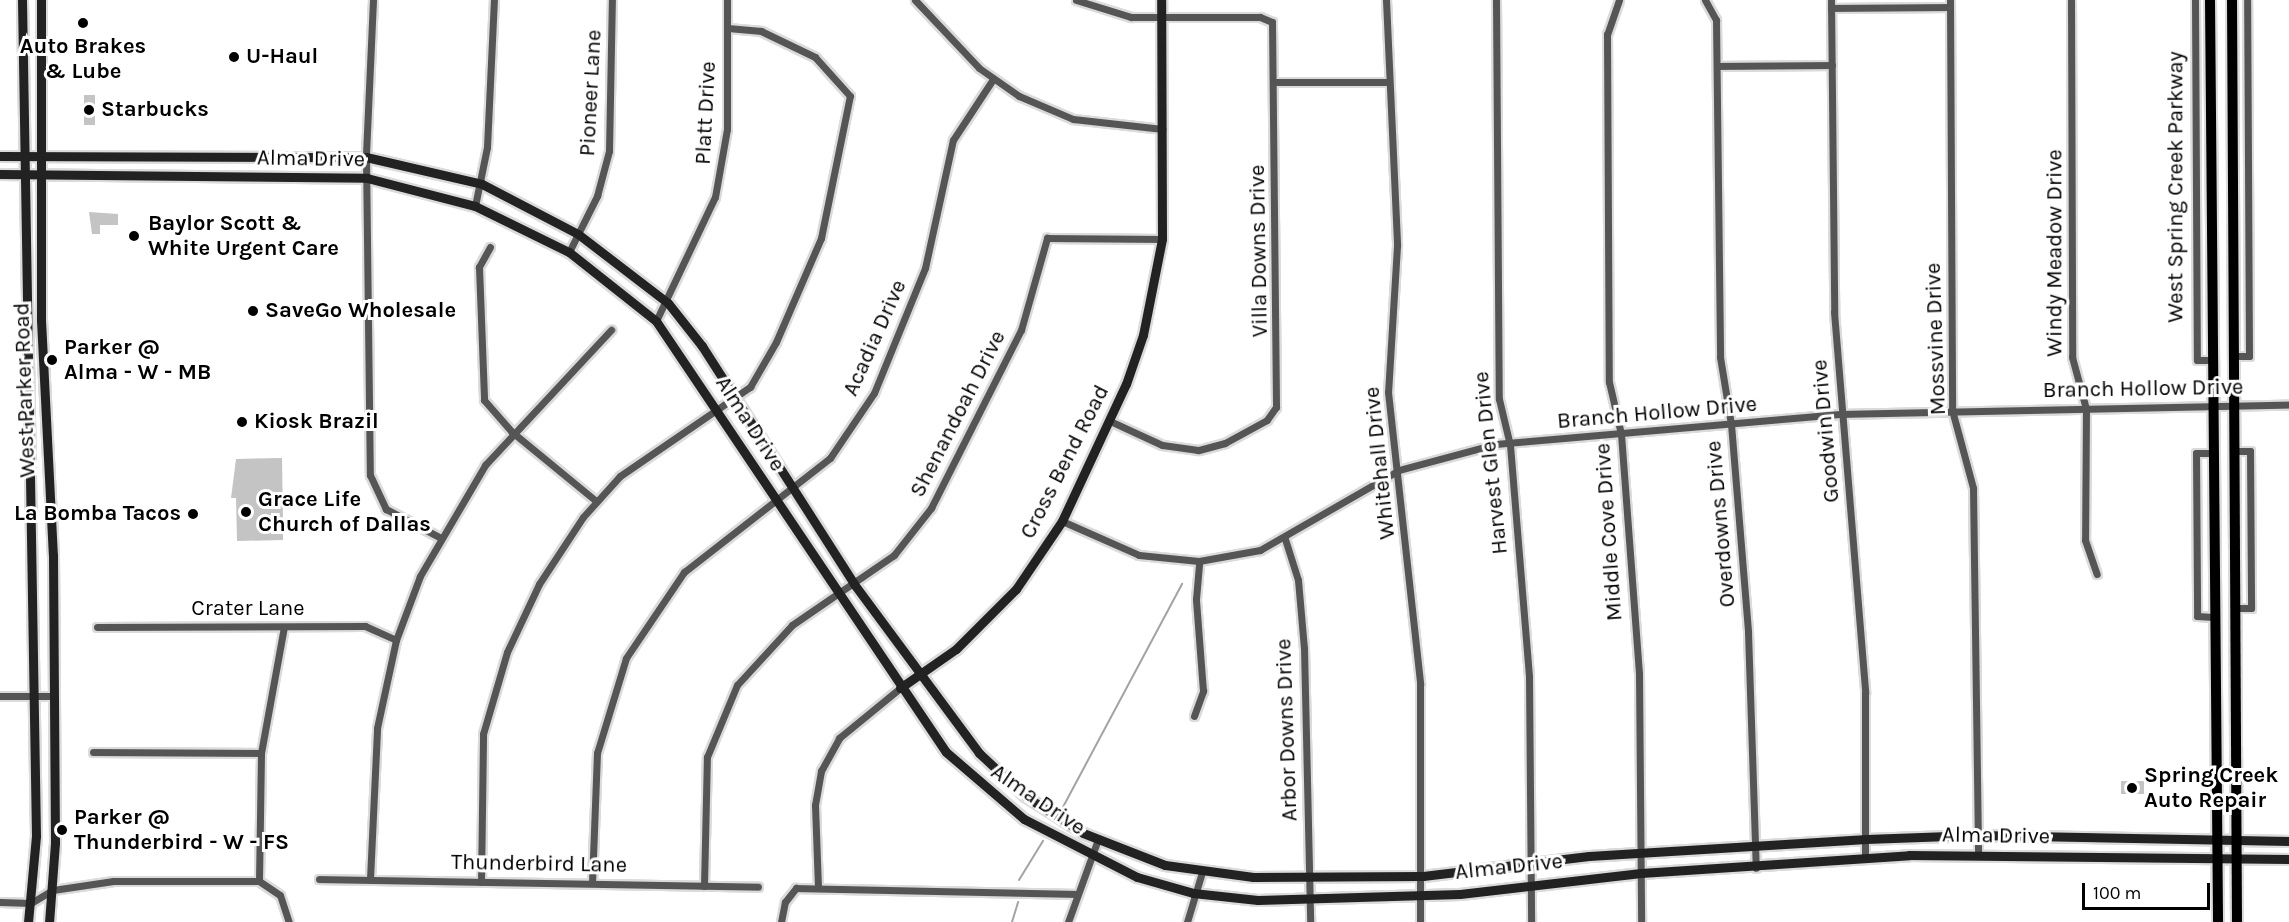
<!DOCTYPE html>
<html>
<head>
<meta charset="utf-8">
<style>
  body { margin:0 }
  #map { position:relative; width:2289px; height:922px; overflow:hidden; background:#fff; font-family:Karla,sans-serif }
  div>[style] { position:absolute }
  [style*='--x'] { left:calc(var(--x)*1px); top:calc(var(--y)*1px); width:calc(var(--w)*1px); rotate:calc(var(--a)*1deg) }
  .stream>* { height:2px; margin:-1px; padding:0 1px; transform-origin:1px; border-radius:1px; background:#a3a3a3 }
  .building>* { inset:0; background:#c4c4c4; transform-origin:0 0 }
  .roads { filter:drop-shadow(2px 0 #dbdbdb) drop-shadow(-2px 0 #dbdbdb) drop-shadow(0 2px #dbdbdb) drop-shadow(0 -2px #dbdbdb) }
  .street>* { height:7px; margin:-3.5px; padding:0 3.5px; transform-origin:3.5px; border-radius:3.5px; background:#555 }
  .secondary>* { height:9px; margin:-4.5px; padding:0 4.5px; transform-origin:4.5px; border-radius:4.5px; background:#222 }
  .primary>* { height:10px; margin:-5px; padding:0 5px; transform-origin:5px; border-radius:5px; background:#000 }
  .dots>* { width:16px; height:16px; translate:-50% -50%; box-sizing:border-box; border:3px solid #fff; border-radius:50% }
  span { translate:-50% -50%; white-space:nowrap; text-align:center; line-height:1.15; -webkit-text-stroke:6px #fff; paint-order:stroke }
  .poi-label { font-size:22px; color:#000; font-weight:700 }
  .left { translate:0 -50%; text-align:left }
  .right { translate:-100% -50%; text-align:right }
  .street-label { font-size:22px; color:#000 }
  .scale { position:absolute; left:2082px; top:883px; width:128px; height:27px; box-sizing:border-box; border:3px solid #000; border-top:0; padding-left:8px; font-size:18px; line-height:21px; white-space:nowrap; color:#000; -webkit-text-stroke:4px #fff; paint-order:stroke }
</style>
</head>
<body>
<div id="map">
  <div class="stream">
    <div style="--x:1063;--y:807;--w:253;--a:-61.9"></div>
    <div style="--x:1019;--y:880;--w:46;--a:-58.4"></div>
    <div style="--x:1012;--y:922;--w:21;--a:-73"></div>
  </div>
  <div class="building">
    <div style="left:84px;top:95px;width:11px;height:30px"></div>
    <div style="clip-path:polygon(89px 212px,118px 214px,118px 225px,100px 225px,100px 234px,92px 234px)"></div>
    <div style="clip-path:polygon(282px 458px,283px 521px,293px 521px,293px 529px,283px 529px,283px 540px,237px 541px,236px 498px,231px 498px,236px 459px)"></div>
    <div style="left:2121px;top:781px;width:23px;height:13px"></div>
  </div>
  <div class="roads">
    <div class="street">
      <div style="--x:373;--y:0;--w:157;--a:92.6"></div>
      <div style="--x:366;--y:157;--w:318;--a:89.3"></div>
      <div style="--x:370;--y:475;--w:38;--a:65"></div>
      <div style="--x:386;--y:509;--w:60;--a:27.8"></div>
      <div style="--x:915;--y:0;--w:93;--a:46.7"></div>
      <div style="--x:979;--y:68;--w:49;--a:35"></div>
      <div style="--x:1019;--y:96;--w:59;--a:23.1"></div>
      <div style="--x:1073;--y:119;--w:90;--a:6.4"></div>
      <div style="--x:1076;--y:0;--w:58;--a:17.2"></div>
      <div style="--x:1131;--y:17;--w:129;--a:0"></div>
      <div style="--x:1260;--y:17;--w:13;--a:23"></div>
      <div style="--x:1272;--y:22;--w:385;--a:89.4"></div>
      <div style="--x:1276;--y:407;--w:16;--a:125"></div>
      <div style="--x:1267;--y:420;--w:48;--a:151.3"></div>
      <div style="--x:1225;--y:443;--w:28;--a:165"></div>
      <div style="--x:1198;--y:450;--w:36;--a:-172"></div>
      <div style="--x:1162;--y:445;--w:57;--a:-155.2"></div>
      <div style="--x:1386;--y:0;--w:246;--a:87.4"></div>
      <div style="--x:1397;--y:246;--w:146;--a:93.5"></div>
      <div style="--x:1388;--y:392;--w:294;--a:83.7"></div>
      <div style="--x:1420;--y:684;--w:238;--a:90"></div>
      <div style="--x:1496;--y:0;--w:399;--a:89.6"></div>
      <div style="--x:1499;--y:399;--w:47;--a:76.6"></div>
      <div style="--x:1510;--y:445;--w:233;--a:85.3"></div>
      <div style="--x:1529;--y:677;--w:245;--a:89.5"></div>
      <div style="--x:1619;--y:0;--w:36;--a:109"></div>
      <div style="--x:1607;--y:34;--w:348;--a:89.7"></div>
      <div style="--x:1609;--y:382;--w:53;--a:77"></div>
      <div style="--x:1621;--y:434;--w:241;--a:85.7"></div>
      <div style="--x:1639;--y:674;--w:248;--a:89.5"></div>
      <div style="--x:1705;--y:0;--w:23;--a:61"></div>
      <div style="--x:1716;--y:20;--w:337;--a:89.3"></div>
      <div style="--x:1720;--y:357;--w:68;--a:80.7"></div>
      <div style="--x:1731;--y:424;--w:209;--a:85.3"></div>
      <div style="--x:1748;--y:632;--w:236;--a:88.1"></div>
      <div style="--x:1831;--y:0;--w:312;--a:89.4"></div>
      <div style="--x:1834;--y:312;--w:382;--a:85.3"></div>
      <div style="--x:1865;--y:693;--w:165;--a:90"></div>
      <div style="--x:1950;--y:0;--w:410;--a:89.7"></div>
      <div style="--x:1952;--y:410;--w:81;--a:74.9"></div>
      <div style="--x:1973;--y:488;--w:366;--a:89.2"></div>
      <div style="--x:2071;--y:0;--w:357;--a:89.8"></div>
      <div style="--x:2072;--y:357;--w:54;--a:74.9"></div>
      <div style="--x:2086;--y:409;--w:131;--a:90.4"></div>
      <div style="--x:2085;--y:540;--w:36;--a:71"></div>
      <div style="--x:2195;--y:0;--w:360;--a:89.7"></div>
      <div style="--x:2197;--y:360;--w:14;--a:0"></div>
      <div style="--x:1831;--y:8;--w:119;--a:-0.5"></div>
      <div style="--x:1717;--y:66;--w:115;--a:-0.5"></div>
      <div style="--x:1275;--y:82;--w:111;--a:0"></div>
      <div style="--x:475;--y:206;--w:60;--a:-78.5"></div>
      <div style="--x:487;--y:147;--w:147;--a:-87.3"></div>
      <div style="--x:490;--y:247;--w:23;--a:119"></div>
      <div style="--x:479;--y:267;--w:133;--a:87.8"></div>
      <div style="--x:484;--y:400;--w:43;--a:48.8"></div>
      <div style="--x:512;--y:432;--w:109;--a:39.4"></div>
      <div style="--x:569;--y:252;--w:63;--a:-63.4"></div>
      <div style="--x:597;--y:196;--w:47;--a:-75.1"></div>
      <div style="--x:609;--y:151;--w:151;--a:-88.9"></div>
      <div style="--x:656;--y:321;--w:137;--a:-64.6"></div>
      <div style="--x:715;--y:197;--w:69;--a:-80"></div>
      <div style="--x:727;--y:129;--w:129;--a:-90"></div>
      <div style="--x:2233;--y:356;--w:16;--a:0"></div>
      <div style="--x:2249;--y:356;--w:356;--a:-90.3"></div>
      <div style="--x:2233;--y:451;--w:17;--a:0"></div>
      <div style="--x:2250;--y:451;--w:157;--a:89.6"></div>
      <div style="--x:2251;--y:608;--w:16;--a:180"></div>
      <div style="--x:2212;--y:453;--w:16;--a:180"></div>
      <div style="--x:2196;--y:453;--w:163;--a:89.6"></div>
      <div style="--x:2197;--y:616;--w:16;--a:4"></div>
      <div style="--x:1062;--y:521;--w:84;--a:23.8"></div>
      <div style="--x:1139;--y:555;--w:60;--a:5.7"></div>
      <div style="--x:1199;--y:561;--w:62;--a:-10.2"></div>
      <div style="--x:1260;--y:550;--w:160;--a:-29.9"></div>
      <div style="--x:1399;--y:470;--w:100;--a:-15"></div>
      <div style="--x:1496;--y:444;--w:347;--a:-5"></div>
      <div style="--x:1842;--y:414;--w:447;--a:-1.2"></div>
      <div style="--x:1285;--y:539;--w:43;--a:72.4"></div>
      <div style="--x:1298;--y:580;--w:68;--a:85"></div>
      <div style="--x:1304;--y:648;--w:274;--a:88.7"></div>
      <div style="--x:97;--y:627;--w:268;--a:-0.2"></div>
      <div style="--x:365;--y:626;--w:34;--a:24"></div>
      <div style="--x:0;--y:696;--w:53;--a:0"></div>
      <div style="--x:1194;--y:716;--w:27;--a:-70"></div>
      <div style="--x:1203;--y:691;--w:92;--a:-94.4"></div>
      <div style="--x:1196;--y:599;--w:38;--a:-85"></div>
      <div style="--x:93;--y:752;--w:168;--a:0.3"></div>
      <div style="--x:319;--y:879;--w:439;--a:1"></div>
      <div style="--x:370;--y:879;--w:151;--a:-87.3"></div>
      <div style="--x:377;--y:728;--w:90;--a:-77.8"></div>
      <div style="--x:396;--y:640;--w:68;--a:-69.4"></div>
      <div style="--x:420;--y:576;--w:129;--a:-59.6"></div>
      <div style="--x:485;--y:465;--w:185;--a:-47"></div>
      <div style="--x:259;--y:881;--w:128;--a:-89.1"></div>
      <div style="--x:261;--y:753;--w:128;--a:-79.7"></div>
      <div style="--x:481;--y:882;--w:148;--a:-89.2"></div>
      <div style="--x:483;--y:734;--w:85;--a:-73.7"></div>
      <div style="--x:507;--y:652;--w:75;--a:-64.8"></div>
      <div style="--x:539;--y:584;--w:80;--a:-56.7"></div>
      <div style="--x:583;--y:517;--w:55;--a:-47.9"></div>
      <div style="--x:620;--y:476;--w:158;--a:-34.4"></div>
      <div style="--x:750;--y:387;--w:52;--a:-60"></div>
      <div style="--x:776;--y:342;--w:113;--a:-66.6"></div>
      <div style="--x:821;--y:238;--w:145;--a:-78.5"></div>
      <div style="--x:850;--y:96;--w:52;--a:-131.9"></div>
      <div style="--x:815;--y:57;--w:60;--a:-154.3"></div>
      <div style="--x:761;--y:31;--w:33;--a:-175"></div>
      <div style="--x:592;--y:883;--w:130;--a:-87.8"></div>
      <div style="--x:597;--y:753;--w:99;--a:-73"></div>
      <div style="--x:626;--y:658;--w:104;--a:-56"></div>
      <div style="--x:684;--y:572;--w:185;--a:-38"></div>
      <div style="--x:830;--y:458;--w:78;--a:-55.9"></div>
      <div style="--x:874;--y:393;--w:135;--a:-67.8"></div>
      <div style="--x:925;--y:268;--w:131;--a:-77.7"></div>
      <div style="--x:953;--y:140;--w:73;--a:-56.7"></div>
      <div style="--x:704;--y:886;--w:129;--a:-88.7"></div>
      <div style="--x:707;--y:757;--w:78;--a:-67.4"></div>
      <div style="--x:737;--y:685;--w:81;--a:-47.5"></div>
      <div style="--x:792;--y:625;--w:124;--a:-34.5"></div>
      <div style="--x:894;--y:555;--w:60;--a:-51.8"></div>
      <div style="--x:931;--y:508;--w:199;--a:-63.2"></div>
      <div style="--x:1021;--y:330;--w:96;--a:-74.2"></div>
      <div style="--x:1047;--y:238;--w:115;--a:0.5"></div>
      <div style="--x:818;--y:887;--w:82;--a:-92.1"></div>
      <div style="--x:815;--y:805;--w:35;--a:-80"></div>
      <div style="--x:821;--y:771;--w:38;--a:-61"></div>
      <div style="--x:839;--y:738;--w:79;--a:-39.3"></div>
      <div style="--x:0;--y:902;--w:31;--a:2"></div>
      <div style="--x:31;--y:903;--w:26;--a:-31"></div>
      <div style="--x:53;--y:890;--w:61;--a:-8.5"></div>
      <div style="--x:113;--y:881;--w:146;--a:0"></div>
      <div style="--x:259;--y:881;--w:25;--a:34"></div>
      <div style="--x:280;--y:895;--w:28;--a:72"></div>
      <div style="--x:781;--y:922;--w:20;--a:-79"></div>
      <div style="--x:785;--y:902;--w:18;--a:-52"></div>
      <div style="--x:796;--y:888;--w:279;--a:1.2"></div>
      <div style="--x:1068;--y:922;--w:85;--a:-70.1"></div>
      <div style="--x:1187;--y:922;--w:52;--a:-73.3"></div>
    </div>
    <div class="secondary">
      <div style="--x:22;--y:0;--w:836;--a:89.04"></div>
      <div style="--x:36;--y:836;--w:86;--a:95.3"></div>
      <div style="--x:41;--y:0;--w:320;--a:90"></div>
      <div style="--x:41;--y:320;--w:235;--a:87.1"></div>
      <div style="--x:53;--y:555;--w:288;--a:89.6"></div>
      <div style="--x:55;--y:843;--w:79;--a:94.3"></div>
      <div style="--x:0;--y:156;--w:366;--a:0.2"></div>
      <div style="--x:366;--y:157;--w:119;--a:13.1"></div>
      <div style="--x:482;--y:184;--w:108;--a:27.5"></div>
      <div style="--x:578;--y:234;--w:113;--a:37.5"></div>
      <div style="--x:668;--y:303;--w:55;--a:51.7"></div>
      <div style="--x:702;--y:346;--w:282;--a:57.4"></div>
      <div style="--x:854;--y:584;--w:210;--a:53.5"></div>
      <div style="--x:979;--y:753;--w:63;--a:43.1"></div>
      <div style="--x:1025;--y:796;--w:69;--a:32.5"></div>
      <div style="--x:1083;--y:833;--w:88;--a:21.3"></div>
      <div style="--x:1165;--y:865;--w:89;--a:7.8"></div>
      <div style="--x:1253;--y:877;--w:170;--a:-0.3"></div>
      <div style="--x:1423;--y:876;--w:167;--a:-6.9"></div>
      <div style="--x:1589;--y:856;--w:278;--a:-3.5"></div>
      <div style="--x:1866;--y:839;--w:111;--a:-2.1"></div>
      <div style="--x:1977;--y:835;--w:312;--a:1.1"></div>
      <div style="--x:0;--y:174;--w:367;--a:0.6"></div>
      <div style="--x:367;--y:178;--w:112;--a:14.5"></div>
      <div style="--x:475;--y:206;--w:105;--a:26.1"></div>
      <div style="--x:569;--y:252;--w:111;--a:38.4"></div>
      <div style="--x:656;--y:321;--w:519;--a:56.07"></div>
      <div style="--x:946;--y:752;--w:103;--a:40.7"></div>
      <div style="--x:1024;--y:819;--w:127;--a:27.2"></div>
      <div style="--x:1137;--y:877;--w:58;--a:15.9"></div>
      <div style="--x:1193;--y:893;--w:65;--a:6.1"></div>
      <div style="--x:1258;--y:900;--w:202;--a:-1.7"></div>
      <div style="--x:1460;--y:894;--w:182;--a:-6.6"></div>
      <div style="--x:1641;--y:873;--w:269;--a:-3.8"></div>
      <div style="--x:1909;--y:855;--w:380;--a:0.6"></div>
      <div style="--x:900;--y:688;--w:68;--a:-34.9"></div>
      <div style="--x:956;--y:649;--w:85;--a:-45"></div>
      <div style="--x:1016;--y:589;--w:82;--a:-55.9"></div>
      <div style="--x:1062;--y:521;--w:151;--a:-65"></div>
      <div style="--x:1126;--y:384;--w:52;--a:-70.9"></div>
      <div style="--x:1143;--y:335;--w:98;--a:-78.8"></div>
      <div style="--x:1162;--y:239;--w:239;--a:-90.2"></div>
    </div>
    <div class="primary">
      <div style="--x:2210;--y:0;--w:922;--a:89.5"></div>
      <div style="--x:2232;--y:0;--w:922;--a:89.69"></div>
    </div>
  </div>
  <div class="dots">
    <div style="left:83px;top:23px;background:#000"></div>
    <div style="left:234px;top:57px;background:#000"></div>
    <div style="left:89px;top:110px;background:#000"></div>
    <div style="left:134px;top:236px;background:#000"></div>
    <div style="left:253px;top:311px;background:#000"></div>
    <div style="left:52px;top:360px;background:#000"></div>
    <div style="left:242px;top:422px;background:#000"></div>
    <div style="left:246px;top:512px;background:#000"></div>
    <div style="left:193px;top:514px;background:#000"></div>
    <div style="left:2132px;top:788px;background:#000"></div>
    <div style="left:62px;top:830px;background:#000"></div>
  </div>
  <div class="poi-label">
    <span style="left:83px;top:59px">Auto Brakes<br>&amp; Lube</span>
    <span class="left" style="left:246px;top:57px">U-Haul</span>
    <span class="left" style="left:101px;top:110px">Starbucks</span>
    <span class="left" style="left:148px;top:236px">Baylor Scott &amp;<br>White Urgent Care</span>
    <span class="left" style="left:265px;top:311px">SaveGo Wholesale</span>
    <span class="left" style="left:64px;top:360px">Parker @<br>Alma - W - MB</span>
    <span class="left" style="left:254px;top:422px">Kiosk Brazil</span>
    <span class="left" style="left:258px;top:512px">Grace Life<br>Church of Dallas</span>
    <span class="right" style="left:181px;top:514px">La Bomba Tacos</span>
    <span class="left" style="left:2144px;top:788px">Spring Creek<br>Auto Repair</span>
    <span class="left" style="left:74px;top:830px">Parker @<br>Thunderbird - W - FS</span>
  </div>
  <div class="street-label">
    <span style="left:591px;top:93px;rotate:-87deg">Pioneer Lane</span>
    <span style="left:706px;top:113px;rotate:-87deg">Platt Drive</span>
    <span style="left:311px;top:159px;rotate:1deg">Alma Drive</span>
    <span style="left:2176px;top:187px;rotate:-90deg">West Spring Creek Parkway</span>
    <span style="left:1259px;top:251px;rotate:-91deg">Villa Downs Drive</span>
    <span style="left:2055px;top:253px;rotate:-90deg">Windy Meadow Drive</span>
    <span style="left:875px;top:338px;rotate:-66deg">Acadia Drive</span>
    <span style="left:1936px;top:339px;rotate:-92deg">Mossvine Drive</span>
    <span style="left:2143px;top:389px;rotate:-1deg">Branch Hollow Drive</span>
    <span style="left:25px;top:390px;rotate:-92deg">West Parker Road</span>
    <span style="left:1657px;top:413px;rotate:-5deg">Branch Hollow Drive</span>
    <span style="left:958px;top:414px;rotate:-63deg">Shenandoah Drive</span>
    <span style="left:750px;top:424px;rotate:57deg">Alma Drive</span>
    <span style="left:1826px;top:431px;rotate:-95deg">Goodwin Drive</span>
    <span style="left:1065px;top:462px;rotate:-63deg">Cross Bend Road</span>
    <span style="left:1380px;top:463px;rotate:-96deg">Whitehall Drive</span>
    <span style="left:1491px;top:463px;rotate:-96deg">Harvest Glen Drive</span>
    <span style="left:1721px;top:524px;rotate:-95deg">Overdowns Drive</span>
    <span style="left:1609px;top:532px;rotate:-94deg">Middle Cove Drive</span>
    <span style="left:248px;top:609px">Crater Lane</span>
    <span style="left:1287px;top:730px;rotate:-92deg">Arbor Downs Drive</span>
    <span style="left:1038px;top:800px;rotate:34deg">Alma Drive</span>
    <span style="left:1996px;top:836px;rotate:1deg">Alma Drive</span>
    <span style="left:539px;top:864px;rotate:1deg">Thunderbird Lane</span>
    <span style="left:1509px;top:867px;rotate:-6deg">Alma Drive</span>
  </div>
  <div class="scale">100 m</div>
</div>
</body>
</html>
